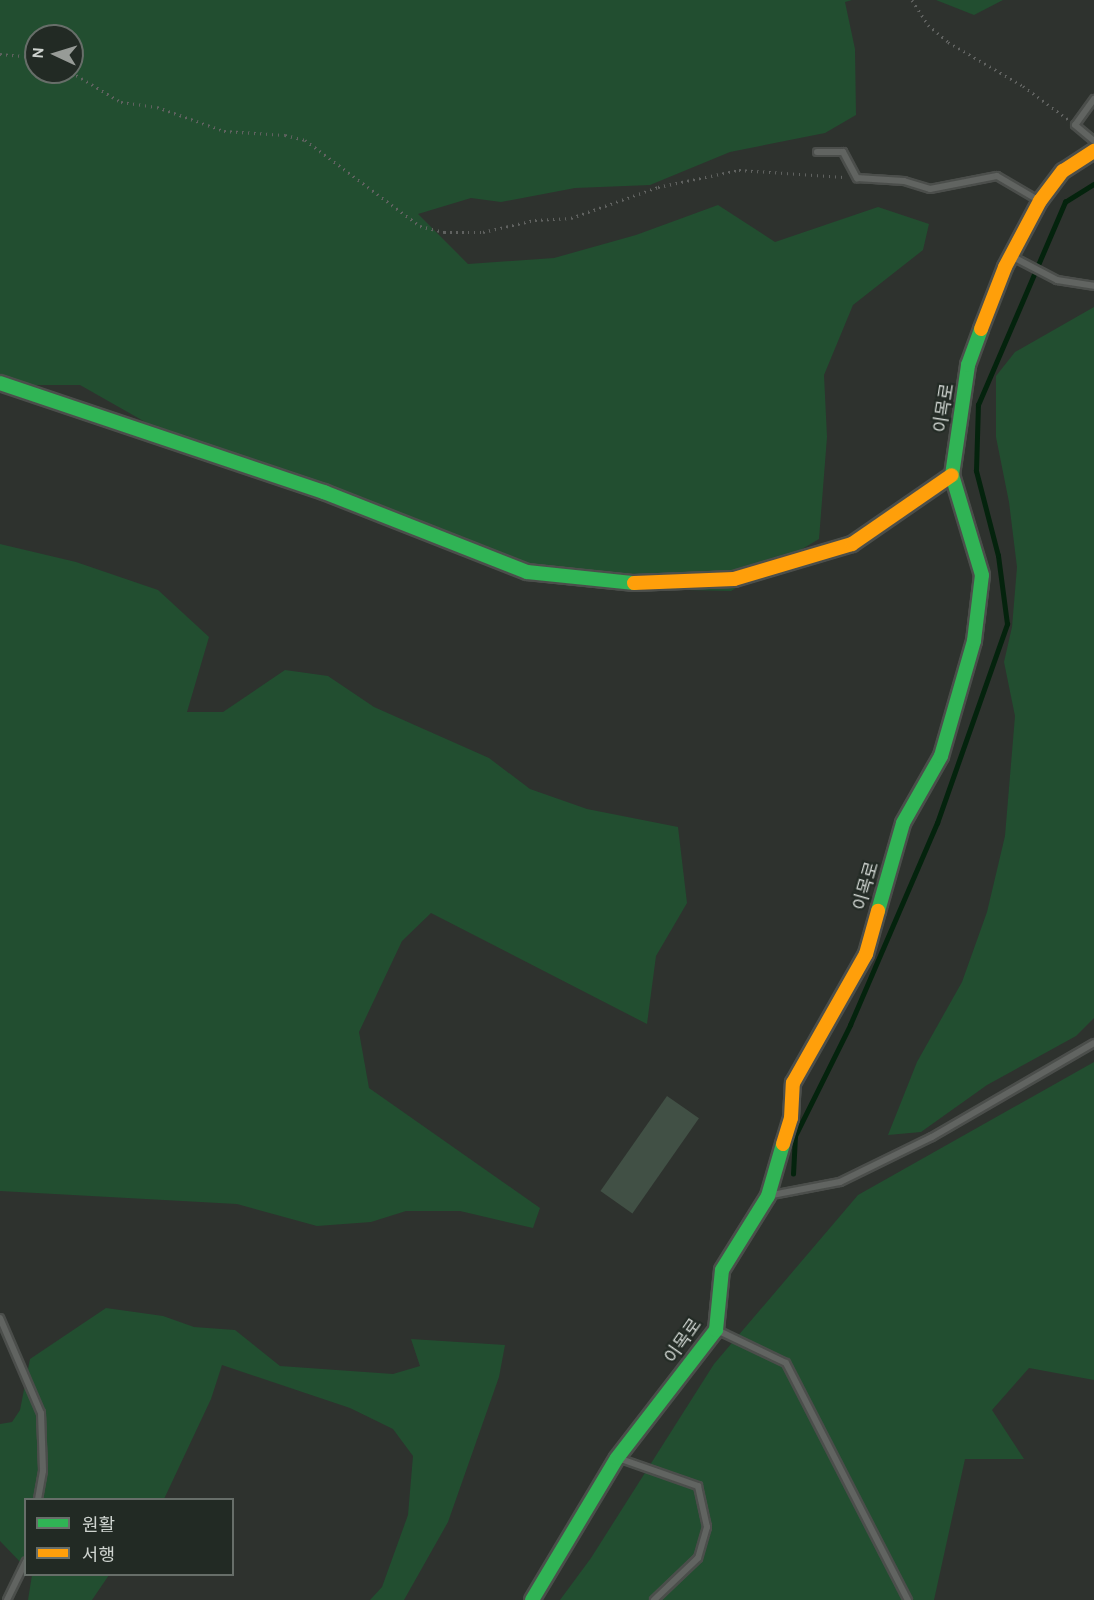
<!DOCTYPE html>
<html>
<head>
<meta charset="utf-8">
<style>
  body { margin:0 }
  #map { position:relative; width:1094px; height:1600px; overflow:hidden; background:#2e322e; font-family:Karla,"Noto Sans KR",sans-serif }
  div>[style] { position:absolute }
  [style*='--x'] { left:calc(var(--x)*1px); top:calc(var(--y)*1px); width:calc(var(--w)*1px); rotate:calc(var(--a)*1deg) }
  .green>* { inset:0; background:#224e30 }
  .stream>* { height:4.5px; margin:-2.25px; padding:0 2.25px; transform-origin:2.25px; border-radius:2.25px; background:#04230d }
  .building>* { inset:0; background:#415045; transform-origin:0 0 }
  .path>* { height:3px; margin-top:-1.5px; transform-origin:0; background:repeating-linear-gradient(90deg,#606260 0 1.5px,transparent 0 6px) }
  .roads { filter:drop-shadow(2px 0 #4b4e4b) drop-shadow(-2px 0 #4b4e4b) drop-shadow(0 2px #4b4e4b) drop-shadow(0 -2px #4b4e4b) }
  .lane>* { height:6px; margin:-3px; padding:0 3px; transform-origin:3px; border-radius:3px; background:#616461 }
  .fast>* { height:14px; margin:-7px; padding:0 7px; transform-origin:7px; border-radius:7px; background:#30b455 }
  .slow>* { height:14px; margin:-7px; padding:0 7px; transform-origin:7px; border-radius:7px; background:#ff9f0a }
  span { translate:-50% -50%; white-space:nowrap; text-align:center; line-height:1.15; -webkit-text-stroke:4.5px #222a24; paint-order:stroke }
  .street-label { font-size:18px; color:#cfd4d0 }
  .legend { position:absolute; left:24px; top:1498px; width:210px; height:78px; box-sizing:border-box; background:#222a24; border:2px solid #676e69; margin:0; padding:8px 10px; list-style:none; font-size:18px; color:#cfd4d0 }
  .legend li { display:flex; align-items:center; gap:12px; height:30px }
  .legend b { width:30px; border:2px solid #676e69 }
  .north { position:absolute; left:24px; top:24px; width:60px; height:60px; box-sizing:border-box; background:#222a24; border:2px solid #676e69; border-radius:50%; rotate:274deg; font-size:16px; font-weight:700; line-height:24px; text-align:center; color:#cfd4d0 }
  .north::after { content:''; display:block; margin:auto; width:21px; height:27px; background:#979b97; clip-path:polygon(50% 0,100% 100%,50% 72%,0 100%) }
</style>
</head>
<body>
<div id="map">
  <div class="green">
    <div style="clip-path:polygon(evenodd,0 0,852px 0,845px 2px,855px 49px,856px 115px,825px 133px,730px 152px,650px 185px,575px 188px,501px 202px,471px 198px,418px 214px,468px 264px,554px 258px,636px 235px,718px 205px,775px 242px,878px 207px,929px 224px,923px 250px,853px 305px,824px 375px,827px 437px,819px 539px,731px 591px,600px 588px,475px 552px,154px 427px,80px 385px,0 385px,0 0,36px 36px,72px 36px,72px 72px,36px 72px,36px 36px)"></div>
    <div style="clip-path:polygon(936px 0,1003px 0,974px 15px)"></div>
    <div style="clip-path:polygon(1094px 307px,1094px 1018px,1076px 1036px,987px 1085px,921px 1132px,888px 1135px,917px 1062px,962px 982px,987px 912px,1005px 836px,1015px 716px,1004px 662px,1012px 627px,1017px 567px,1009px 502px,996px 437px,996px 376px,1015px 352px)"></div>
    <div style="clip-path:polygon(0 544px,76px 562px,158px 590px,209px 637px,187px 712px,223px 712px,285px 670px,328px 676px,374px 707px,489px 758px,530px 789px,587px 809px,678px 827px,687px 903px,656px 956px,647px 1024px,431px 913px,402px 941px,359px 1032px,369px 1088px,540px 1208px,533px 1228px,460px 1211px,406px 1211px,371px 1222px,317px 1226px,237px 1204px,0 1191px)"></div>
    <div style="clip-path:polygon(1094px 1062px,1094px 1380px,1029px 1368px,992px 1410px,1024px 1459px,965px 1459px,934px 1600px,560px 1600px,591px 1558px,714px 1364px,858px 1195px)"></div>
    <div style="clip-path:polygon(106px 1308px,163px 1316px,194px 1327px,235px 1330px,280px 1366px,393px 1374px,420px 1366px,411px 1339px,505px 1345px,499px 1377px,448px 1522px,404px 1600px,370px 1600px,382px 1587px,408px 1515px,413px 1456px,393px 1429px,350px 1408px,222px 1365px,211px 1399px,164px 1499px,26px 1500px,25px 1567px,0 1541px,0 1424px,12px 1422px,20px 1410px,30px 1359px)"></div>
    <div style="clip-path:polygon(32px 1575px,109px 1575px,92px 1600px,28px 1600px)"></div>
  </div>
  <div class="stream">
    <div style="--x:793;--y:1174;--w:38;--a:-87"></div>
    <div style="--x:795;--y:1136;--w:124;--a:-63.6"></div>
    <div style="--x:850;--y:1025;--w:220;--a:-66.7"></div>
    <div style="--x:937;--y:823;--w:211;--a:-70.6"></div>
    <div style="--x:1007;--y:624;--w:69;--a:-97.5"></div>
    <div style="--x:998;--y:556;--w:88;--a:-104.5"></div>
    <div style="--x:976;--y:471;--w:66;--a:-88.3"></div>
    <div style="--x:978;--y:405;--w:221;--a:-66.8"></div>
    <div style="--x:1065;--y:202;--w:34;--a:-32"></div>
  </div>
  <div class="building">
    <div style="left:667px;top:1096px;width:39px;height:116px;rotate:35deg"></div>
  </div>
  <div class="path">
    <div style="--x:912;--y:0;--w:30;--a:57"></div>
    <div style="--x:928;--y:25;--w:26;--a:40"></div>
    <div style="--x:948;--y:42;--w:87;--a:30.4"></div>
    <div style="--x:1023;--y:86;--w:57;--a:36.5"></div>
    <div style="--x:0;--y:54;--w:36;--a:5"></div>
    <div style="--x:71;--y:72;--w:58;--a:31"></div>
    <div style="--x:121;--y:102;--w:36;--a:8"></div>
    <div style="--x:157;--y:107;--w:71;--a:19.7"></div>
    <div style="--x:224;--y:131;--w:61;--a:3.8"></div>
    <div style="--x:285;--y:135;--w:21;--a:14"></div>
    <div style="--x:305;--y:140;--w:144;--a:36.8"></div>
    <div style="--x:420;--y:226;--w:25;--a:14"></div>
    <div style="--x:444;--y:232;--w:39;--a:0"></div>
    <div style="--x:483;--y:232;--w:53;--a:-13"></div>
    <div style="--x:535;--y:220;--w:36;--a:-3"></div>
    <div style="--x:571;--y:218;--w:92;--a:-19.6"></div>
    <div style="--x:658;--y:187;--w:83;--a:-11.9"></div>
    <div style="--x:739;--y:170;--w:105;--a:3.8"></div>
  </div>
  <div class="roads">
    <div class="lane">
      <div style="--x:1094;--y:99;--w:32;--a:126"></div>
      <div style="--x:1075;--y:125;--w:25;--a:40"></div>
      <div style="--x:817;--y:152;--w:26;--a:0"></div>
      <div style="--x:843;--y:152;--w:30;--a:62"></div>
      <div style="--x:857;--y:178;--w:47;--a:3.7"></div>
      <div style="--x:904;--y:181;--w:27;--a:17"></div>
      <div style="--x:930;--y:189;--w:68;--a:-11"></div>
      <div style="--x:997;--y:176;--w:48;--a:30.3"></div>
      <div style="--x:1013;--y:257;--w:50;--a:27.6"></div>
      <div style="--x:1057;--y:280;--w:37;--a:9"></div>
      <div style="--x:772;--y:1195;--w:69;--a:-10.8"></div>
      <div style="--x:840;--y:1182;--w:102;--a:-26.1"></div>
      <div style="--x:932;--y:1137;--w:187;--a:-30.1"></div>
      <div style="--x:0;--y:1318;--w:103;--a:66.7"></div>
      <div style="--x:41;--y:1413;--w:58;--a:88"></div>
      <div style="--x:43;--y:1471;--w:29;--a:100"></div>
      <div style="--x:717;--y:1330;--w:76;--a:25.6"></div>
      <div style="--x:786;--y:1363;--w:267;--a:62.8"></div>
      <div style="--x:618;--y:1458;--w:85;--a:19.3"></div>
      <div style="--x:698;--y:1486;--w:42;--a:77.6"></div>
      <div style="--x:707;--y:1527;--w:32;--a:106"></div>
      <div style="--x:698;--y:1558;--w:61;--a:136.3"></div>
      <div style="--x:7;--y:1600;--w:43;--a:-64"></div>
    </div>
    <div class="fast">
      <div style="--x:0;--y:383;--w:342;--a:18.6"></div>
      <div style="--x:324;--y:492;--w:218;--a:21.5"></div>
      <div style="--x:527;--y:572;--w:108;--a:5.9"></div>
      <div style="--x:878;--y:911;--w:91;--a:-74.1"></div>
      <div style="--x:903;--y:823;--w:77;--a:-60.4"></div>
      <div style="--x:941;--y:756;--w:120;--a:-74"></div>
      <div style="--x:974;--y:641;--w:66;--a:-83.1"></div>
      <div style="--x:982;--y:575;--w:104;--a:-106.7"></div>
      <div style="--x:952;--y:475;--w:111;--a:-81.7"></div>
      <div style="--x:968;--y:365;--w:38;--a:-70"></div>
      <div style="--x:532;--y:1600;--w:165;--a:-59.1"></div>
      <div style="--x:617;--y:1458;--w:162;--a:-52.3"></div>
      <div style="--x:716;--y:1330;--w:60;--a:-84.3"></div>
      <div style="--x:722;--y:1270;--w:87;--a:-58.1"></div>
      <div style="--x:768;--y:1196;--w:54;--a:-73.9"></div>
    </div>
    <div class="slow">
      <div style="--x:981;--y:329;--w:66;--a:-68.8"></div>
      <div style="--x:1005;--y:267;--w:75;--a:-62.1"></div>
      <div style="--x:1040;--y:201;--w:38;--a:-53"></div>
      <div style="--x:1063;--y:171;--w:37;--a:-33"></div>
      <div style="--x:634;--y:583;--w:100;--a:-2.3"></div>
      <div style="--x:734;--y:579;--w:123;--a:-16.5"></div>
      <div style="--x:852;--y:544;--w:121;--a:-34.6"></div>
      <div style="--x:783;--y:1144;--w:27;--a:-73"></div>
      <div style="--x:791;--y:1118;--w:35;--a:-87"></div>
      <div style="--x:793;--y:1083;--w:148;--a:-60.5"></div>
      <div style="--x:866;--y:954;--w:45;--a:-74.4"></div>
    </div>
  </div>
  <div class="street-label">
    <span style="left:944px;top:408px;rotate:-81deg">이목로</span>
    <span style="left:866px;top:886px;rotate:-74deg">이목로</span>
    <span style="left:683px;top:1341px;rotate:-55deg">이목로</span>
  </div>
  <ul class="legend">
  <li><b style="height:8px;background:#30b455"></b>원활</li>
  <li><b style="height:8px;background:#ff9f0a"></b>서행</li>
  </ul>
  <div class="north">N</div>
</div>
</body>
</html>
